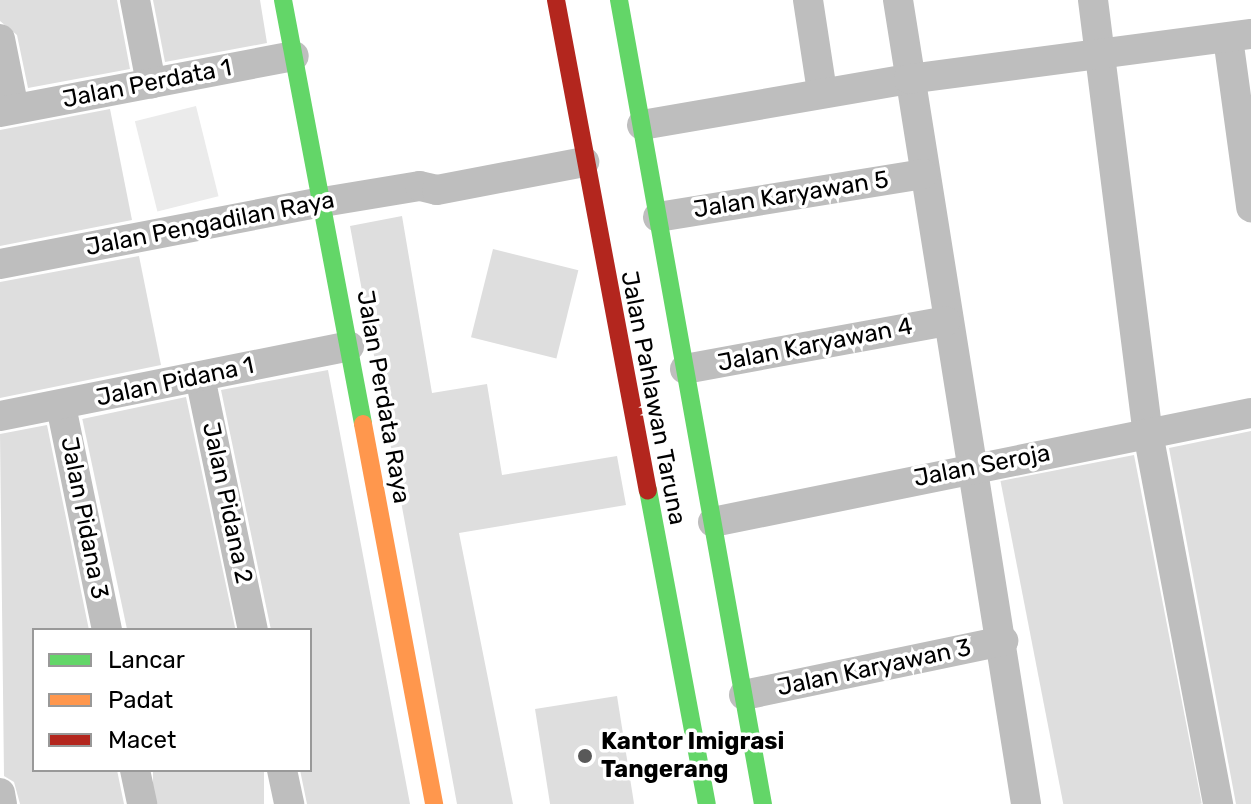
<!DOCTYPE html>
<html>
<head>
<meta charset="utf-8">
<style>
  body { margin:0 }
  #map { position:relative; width:1251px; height:804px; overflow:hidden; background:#fff; font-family:Rubik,sans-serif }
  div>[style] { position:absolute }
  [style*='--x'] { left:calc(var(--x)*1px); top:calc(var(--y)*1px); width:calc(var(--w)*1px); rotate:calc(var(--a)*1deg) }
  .green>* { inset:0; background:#ebebeb; transform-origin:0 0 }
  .building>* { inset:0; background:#dedede; transform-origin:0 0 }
  .street>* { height:30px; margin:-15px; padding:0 15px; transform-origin:15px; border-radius:15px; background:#bebebe }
  .fast>* { height:18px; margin:-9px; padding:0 9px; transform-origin:9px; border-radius:9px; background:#63d668 }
  .slow>* { height:18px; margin:-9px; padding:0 9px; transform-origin:9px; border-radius:9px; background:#ff974d }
  .jam>* { height:18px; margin:-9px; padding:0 9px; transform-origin:9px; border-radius:9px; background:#b3261e }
  .dots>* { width:22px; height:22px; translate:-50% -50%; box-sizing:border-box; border:4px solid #fff; border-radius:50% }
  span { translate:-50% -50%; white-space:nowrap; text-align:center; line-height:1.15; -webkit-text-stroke:7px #fff; paint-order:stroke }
  .street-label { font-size:24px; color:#000 }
  .poi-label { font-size:24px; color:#000; font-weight:700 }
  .left { translate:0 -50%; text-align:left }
  .legend { position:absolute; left:32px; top:628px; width:280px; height:144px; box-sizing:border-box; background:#fff; border:2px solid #999; margin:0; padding:10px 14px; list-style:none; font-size:24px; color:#000 }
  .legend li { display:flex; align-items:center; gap:16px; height:40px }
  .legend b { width:40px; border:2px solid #999 }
</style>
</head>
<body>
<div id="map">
  <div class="green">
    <div style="left:196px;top:106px;width:93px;height:63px;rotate:76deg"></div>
  </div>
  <div class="building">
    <div style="clip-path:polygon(0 0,117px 0,130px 69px,28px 88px,17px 35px,0 21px)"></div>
    <div style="clip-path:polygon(153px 0,260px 0,267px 43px,165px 62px)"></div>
    <div style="clip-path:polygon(110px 109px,132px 220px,0 246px,0 130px)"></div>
    <div style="clip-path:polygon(402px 216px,432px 393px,487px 384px,502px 475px,617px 456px,626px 505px,459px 533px,513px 804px,457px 804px,350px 226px)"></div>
    <div style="left:493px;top:249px;width:88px;height:91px;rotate:14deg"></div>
    <div style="clip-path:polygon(139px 256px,161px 365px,0 398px,0 282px)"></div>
    <div style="clip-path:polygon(328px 370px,410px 804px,307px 804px,300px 770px,310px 770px,310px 630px,271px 630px,221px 390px)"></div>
    <div style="left:186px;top:397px;width:238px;height:106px;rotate:78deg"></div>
    <div style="clip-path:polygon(47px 425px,89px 630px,34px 630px,34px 770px,117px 770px,124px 804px,20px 804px,14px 782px,4px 776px,0 434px)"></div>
    <div style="clip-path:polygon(1251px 431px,1251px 804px,1236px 804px,1169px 448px)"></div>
    <div style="left:1134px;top:455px;width:355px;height:136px;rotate:79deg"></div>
    <div style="left:617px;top:696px;width:109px;height:83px;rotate:81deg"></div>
    <div style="left:153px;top:770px;width:111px;height:35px"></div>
  </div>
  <div class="street">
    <div style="--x:135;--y:0;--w:85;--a:79.1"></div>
    <div style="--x:808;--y:0;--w:93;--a:81.3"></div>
    <div style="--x:898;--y:0;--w:814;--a:80.95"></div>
    <div style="--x:1093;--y:0;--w:436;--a:82.8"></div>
    <div style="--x:1148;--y:433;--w:378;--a:79.3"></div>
    <div style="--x:1228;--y:38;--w:171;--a:82.2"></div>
    <div style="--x:0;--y:39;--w:71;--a:78.7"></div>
    <div style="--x:0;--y:112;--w:299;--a:-10.8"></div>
    <div style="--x:642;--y:125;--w:271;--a:-9.8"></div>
    <div style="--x:909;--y:79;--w:345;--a:-7.5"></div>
    <div style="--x:658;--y:217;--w:269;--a:-9.2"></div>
    <div style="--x:0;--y:264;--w:329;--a:-10.9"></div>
    <div style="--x:323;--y:202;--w:98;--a:-9.4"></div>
    <div style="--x:420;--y:186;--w:17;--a:13"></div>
    <div style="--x:437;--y:190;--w:150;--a:-10.8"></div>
    <div style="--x:685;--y:369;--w:265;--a:-10.4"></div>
    <div style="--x:200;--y:377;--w:258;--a:78.2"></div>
    <div style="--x:61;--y:406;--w:229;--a:78.4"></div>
    <div style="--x:0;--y:416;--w:356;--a:-11.3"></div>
    <div style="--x:713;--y:522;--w:549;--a:-11.45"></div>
    <div style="--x:744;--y:695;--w:265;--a:-11.8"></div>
    <div style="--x:135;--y:770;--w:35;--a:78"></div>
    <div style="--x:282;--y:770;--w:35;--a:78"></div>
    <div style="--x:0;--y:793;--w:11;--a:80"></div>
  </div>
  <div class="fast">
    <div style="--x:283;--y:0;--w:431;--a:79.3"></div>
    <div style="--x:619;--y:0;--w:817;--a:79.85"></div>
    <div style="--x:648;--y:490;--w:319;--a:79.4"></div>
  </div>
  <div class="slow">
    <div style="--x:363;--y:424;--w:387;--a:79.4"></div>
  </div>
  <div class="jam">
    <div style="--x:556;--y:0;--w:499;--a:79.4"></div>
  </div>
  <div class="dots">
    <div style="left:585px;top:756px;background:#595959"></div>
  </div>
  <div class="street-label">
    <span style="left:147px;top:84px;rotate:-11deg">Jalan Perdata 1</span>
    <span style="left:791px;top:195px;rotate:-9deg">Jalan Karyawan 5</span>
    <span style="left:210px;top:224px;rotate:-11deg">Jalan Pengadilan Raya</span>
    <span style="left:815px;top:345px;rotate:-11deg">Jalan Karyawan 4</span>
    <span style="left:175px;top:382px;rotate:-12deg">Jalan Pidana 1</span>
    <span style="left:383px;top:397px;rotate:80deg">Jalan Perdata Raya</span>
    <span style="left:653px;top:398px;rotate:79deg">Jalan Pahlawan Taruna</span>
    <span style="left:982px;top:466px;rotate:-11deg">Jalan Seroja</span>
    <span style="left:227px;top:503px;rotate:78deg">Jalan Pidana 2</span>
    <span style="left:84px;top:518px;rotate:79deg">Jalan Pidana 3</span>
    <span style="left:874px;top:668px;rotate:-12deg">Jalan Karyawan 3</span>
  </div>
  <div class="poi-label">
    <span class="left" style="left:601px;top:756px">Kantor Imigrasi<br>Tangerang</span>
  </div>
  <ul class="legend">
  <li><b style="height:10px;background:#63d668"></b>Lancar</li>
  <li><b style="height:10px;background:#ff974d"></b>Padat</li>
  <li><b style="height:10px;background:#b3261e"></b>Macet</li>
  </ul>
</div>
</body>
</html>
